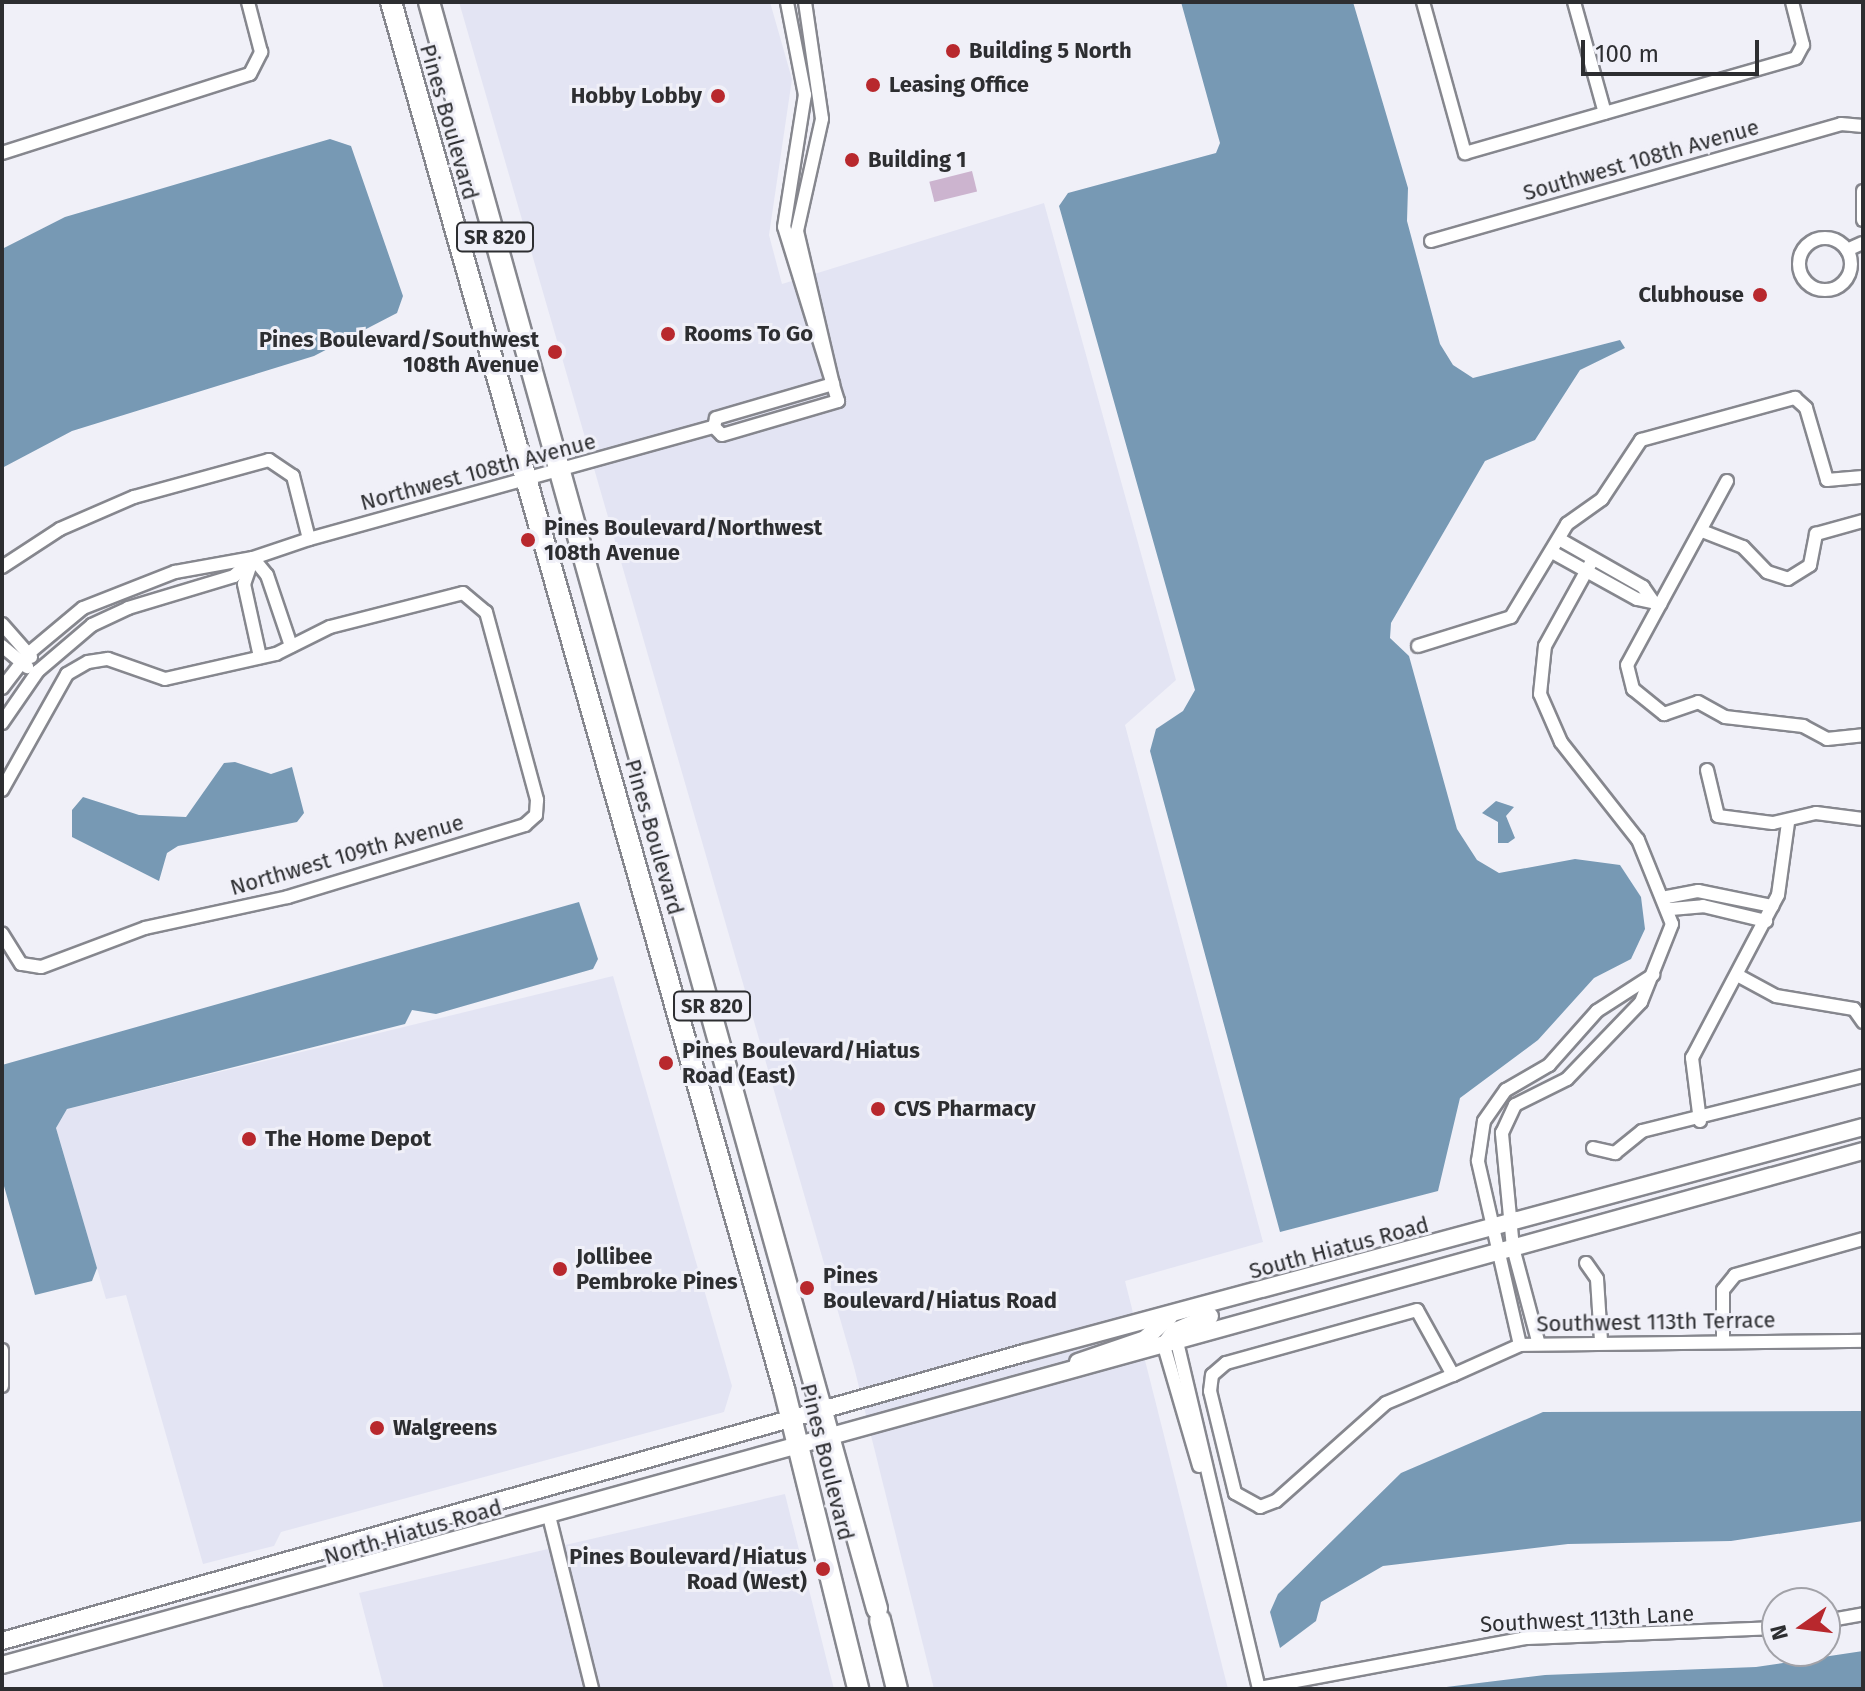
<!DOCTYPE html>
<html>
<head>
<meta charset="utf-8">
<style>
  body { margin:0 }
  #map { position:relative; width:1865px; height:1691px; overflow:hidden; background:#f0f0f8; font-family:"Fira Sans",sans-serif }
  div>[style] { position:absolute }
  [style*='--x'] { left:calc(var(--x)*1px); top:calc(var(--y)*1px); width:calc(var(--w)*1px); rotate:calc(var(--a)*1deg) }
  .built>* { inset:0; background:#e3e4f3 }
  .green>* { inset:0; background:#ccb4cf; transform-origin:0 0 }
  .water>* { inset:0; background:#7799b4 }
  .roads { filter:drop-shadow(2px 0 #86878e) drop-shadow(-2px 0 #86878e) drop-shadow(0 2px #86878e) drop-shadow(0 -2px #86878e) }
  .minor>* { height:12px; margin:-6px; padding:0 6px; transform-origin:6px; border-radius:6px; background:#fff }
  .minor>.ring { margin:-6px; padding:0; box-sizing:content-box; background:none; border:12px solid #fff; border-radius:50% }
  .secondary>* { height:16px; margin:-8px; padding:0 8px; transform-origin:8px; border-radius:8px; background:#fff }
  .trunk>* { height:20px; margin:-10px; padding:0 10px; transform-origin:10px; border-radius:10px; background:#fff }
  .dots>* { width:22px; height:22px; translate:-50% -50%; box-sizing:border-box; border:4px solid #f0f0f8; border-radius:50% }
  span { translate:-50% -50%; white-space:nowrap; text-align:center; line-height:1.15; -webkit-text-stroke:6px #f0f0f8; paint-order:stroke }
  .shield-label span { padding:2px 6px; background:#f0f0f8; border:2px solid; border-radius:6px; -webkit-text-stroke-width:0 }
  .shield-label { font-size:20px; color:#2d2e31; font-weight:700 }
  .poi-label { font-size:22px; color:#2d2e31; font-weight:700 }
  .left { translate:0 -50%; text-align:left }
  .right { translate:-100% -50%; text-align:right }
  .street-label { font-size:22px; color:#2d2e31 }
  .frame { position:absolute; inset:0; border:4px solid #2d2e31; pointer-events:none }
  .north { position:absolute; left:1761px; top:1587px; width:80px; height:80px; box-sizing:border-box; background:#f0f0f8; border:2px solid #a2a2a8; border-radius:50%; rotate:256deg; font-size:22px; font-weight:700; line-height:32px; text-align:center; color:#2d2e31 }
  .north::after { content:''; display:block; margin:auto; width:28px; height:36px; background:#b8282d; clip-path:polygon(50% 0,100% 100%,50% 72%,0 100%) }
  .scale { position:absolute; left:1581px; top:40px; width:178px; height:36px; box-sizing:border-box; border:4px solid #2d2e31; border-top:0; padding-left:10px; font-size:24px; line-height:28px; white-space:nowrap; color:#2d2e31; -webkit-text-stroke:6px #f0f0f8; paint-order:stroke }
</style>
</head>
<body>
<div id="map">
  <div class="built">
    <div style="clip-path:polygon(459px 2px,770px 2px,792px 79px,769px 235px,782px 284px,1044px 203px,1176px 680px,1125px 725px,1263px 1242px,1125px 1281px,1228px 1689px,934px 1689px,854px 1367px)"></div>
    <div style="clip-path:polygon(613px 976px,732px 1386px,724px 1412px,281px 1532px,274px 1546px,203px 1564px,126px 1295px,106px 1299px,56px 1128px,67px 1109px)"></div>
    <div style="clip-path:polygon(785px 1494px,834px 1689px,384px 1689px,359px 1593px)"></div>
  </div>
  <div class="green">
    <div style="left:972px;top:171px;width:21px;height:44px;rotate:76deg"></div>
  </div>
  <div class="water">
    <div style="clip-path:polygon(1181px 2px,1353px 2px,1408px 188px,1407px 221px,1440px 344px,1453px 365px,1473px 378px,1620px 340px,1625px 348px,1580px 370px,1535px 440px,1485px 461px,1391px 623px,1390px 638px,1409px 656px,1457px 829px,1477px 860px,1499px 873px,1575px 859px,1620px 865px,1641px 897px,1645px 929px,1631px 959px,1594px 978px,1538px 1040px,1460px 1098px,1438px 1191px,1280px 1232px,1150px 751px,1156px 729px,1183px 711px,1195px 690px,1059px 206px,1068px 193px,1216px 153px,1220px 143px)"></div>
    <div style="clip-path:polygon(330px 139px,351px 146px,403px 296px,397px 313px,314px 356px,72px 431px,2px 468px,2px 249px,65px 217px)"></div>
    <div style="clip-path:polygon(235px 762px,271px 774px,292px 767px,304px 813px,297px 822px,178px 846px,167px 853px,159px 881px,72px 837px,72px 810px,83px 797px,139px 815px,186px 817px,224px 763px)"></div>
    <div style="clip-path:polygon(1496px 801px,1514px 807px,1506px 816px,1515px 838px,1508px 843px,1498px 843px,1498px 822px,1482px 813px)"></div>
    <div style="clip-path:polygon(579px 902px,598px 959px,593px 969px,436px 1014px,412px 1010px,405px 1024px,67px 1109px,56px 1128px,97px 1268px,92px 1281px,35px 1295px,2px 1179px,2px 1065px)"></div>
    <div style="clip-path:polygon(1863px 1411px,1863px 1521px,1731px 1541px,1568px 1544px,1383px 1566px,1321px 1602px,1316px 1621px,1280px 1648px,1270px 1612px,1278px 1594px,1401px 1473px,1543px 1412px)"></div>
    <div style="clip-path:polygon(1863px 1651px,1863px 1689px,1430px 1689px,1545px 1675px,1756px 1667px)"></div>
  </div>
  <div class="roads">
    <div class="minor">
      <div style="--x:805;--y:2;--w:118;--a:81.7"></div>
      <div style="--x:822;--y:119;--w:115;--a:102.6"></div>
      <div style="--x:797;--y:231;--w:157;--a:76.8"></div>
      <div style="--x:1423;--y:2;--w:157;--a:74.5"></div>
      <div style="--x:1465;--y:153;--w:344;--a:-16"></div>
      <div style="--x:1796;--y:58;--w:15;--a:-62"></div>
      <div style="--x:1803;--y:45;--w:44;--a:-104.3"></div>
      <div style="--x:1574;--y:2;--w:115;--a:74.4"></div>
      <div style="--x:2;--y:153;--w:260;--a:-17.7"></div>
      <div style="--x:250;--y:74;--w:25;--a:-63"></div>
      <div style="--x:261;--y:52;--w:52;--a:-104.6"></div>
      <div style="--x:1863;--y:191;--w:29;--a:90"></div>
      <div class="ring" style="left:1799px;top:238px;width:40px;height:40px"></div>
      <div style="--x:1431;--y:241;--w:426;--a:-15.9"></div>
      <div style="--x:1841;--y:124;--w:22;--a:5"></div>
      <div style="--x:1847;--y:250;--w:17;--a:-24"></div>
      <div style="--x:714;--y:427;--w:11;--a:45"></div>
      <div style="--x:722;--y:435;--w:121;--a:-16.3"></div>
      <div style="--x:838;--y:401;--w:182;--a:-107.2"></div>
      <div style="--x:784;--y:227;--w:134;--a:-81"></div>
      <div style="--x:805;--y:95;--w:95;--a:-101"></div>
      <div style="--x:714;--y:427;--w:9;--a:-77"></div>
      <div style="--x:716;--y:418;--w:122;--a:-16.2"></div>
      <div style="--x:1727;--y:481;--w:209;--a:118.5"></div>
      <div style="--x:1627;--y:665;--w:25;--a:76"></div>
      <div style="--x:1633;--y:689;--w:40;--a:39"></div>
      <div style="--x:1664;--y:714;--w:36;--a:-19"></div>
      <div style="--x:1698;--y:702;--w:31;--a:29"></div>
      <div style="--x:1725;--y:717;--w:79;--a:6.6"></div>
      <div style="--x:1803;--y:726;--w:27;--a:28"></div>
      <div style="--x:1827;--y:739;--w:36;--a:-6"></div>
      <div style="--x:1702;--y:531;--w:44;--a:21.3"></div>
      <div style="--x:1743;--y:547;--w:35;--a:46"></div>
      <div style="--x:1767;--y:572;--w:22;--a:18"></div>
      <div style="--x:1788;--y:579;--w:26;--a:-32"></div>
      <div style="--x:1810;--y:565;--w:32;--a:-79"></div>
      <div style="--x:1816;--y:534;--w:49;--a:-15.5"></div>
      <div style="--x:1559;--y:539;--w:97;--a:29.7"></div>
      <div style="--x:1643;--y:587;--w:16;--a:55"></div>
      <div style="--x:1552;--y:552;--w:97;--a:28.9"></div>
      <div style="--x:1637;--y:599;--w:24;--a:12"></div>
      <div style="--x:253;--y:558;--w:22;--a:51"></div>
      <div style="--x:267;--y:575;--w:75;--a:71.3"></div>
      <div style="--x:252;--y:561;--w:24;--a:109"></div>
      <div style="--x:244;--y:584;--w:75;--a:77.6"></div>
      <div style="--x:2;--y:567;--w:69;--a:-33.2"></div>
      <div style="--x:60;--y:529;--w:81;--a:-23.4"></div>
      <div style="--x:134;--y:497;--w:140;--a:-15.3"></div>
      <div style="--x:269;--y:460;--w:29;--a:34"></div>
      <div style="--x:293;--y:476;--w:65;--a:75.7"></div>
      <div style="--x:2;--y:624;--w:44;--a:48.7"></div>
      <div style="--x:2;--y:646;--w:33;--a:40"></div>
      <div style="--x:1418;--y:646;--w:97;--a:-17.3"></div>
      <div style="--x:1511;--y:617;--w:109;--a:-58.9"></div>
      <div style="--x:1567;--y:524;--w:43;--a:-35.5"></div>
      <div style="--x:1602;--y:499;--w:71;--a:-56.5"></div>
      <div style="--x:1641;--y:440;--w:160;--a:-15.3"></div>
      <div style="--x:1795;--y:398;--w:15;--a:42"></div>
      <div style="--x:1806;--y:408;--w:75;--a:73.7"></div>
      <div style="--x:1827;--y:480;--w:36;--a:-5"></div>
      <div style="--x:2;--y:688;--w:44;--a:-52.4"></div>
      <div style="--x:29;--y:653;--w:70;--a:-39.8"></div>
      <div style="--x:83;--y:608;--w:99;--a:-21.4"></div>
      <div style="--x:175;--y:572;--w:79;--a:-10.2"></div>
      <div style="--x:2;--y:723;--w:63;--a:-55.3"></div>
      <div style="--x:38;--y:671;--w:71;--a:-40.4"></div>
      <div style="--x:92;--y:625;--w:40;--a:-25"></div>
      <div style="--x:128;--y:608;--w:111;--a:-16.8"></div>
      <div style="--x:234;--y:576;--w:26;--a:-43"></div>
      <div style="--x:253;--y:558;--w:59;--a:-18.7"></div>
      <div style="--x:309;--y:539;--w:420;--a:-15.5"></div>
      <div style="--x:1707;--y:770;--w:47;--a:76.6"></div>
      <div style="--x:1718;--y:816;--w:55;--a:7.3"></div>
      <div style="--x:1773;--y:823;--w:44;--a:-13.1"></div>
      <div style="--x:1816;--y:813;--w:47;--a:7.3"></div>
      <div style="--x:2;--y:790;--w:133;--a:-60.7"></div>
      <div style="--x:67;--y:674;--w:24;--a:-30"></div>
      <div style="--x:88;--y:662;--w:20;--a:-9"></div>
      <div style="--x:108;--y:659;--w:60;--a:19.3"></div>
      <div style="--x:165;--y:679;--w:114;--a:-12.7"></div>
      <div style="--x:276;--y:654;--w:60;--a:-26.6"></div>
      <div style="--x:330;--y:627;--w:137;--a:-14.3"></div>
      <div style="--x:463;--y:593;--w:30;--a:40"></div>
      <div style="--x:486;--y:612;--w:195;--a:74.8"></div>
      <div style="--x:537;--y:800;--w:15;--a:94"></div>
      <div style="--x:536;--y:815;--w:15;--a:138"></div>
      <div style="--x:525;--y:825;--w:248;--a:163.1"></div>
      <div style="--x:288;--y:897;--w:146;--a:167.8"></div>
      <div style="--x:145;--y:928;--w:111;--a:159.4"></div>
      <div style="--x:41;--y:967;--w:20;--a:-171"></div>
      <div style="--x:21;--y:964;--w:36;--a:-122"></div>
      <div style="--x:1667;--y:897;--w:32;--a:-11"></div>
      <div style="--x:1698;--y:891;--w:76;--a:11.5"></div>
      <div style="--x:1671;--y:909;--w:32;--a:-5"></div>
      <div style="--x:1703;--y:906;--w:65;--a:13.4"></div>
      <div style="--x:1739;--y:976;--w:42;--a:28.4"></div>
      <div style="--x:1776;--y:996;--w:79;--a:9.5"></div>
      <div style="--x:1854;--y:1009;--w:16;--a:55"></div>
      <div style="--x:1700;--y:1121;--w:64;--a:-97.2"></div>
      <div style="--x:1692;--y:1058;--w:184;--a:-62.2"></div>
      <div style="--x:1778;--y:895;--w:73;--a:-82.1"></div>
      <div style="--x:1593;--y:1148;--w:23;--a:13"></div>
      <div style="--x:1615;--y:1153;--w:35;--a:-39"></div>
      <div style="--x:1642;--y:1131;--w:228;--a:-14"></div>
      <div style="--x:1586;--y:1263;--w:19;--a:55"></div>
      <div style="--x:1597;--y:1279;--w:62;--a:86.3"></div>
      <div style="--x:1538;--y:1341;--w:96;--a:-105"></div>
      <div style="--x:1513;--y:1248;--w:116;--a:-95.5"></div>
      <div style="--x:1502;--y:1133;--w:31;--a:-65"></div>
      <div style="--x:1515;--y:1105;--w:58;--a:-26.6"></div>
      <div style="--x:1567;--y:1079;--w:107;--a:-46.1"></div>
      <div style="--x:1641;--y:1002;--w:84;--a:-68.3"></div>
      <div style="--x:1672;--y:924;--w:91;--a:-112"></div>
      <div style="--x:1638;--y:840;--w:125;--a:-128.2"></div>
      <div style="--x:1561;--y:742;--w:52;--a:-113.6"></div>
      <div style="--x:1540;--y:694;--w:48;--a:-84.1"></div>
      <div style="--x:1545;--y:646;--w:99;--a:-61.1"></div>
      <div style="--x:1723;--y:1341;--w:51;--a:-90"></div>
      <div style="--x:1723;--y:1290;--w:19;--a:-51"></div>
      <div style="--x:1735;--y:1275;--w:133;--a:-15.7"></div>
      <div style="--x:1177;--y:1342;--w:357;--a:76.7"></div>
      <div style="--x:1520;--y:1345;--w:189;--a:-102.9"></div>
      <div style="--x:1478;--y:1161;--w:40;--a:-81.5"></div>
      <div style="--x:1484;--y:1121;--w:38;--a:-55"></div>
      <div style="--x:1506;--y:1090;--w:50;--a:-30.2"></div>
      <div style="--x:1549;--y:1065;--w:72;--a:-48.4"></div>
      <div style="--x:1597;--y:1011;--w:67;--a:-32.7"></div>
      <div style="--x:1164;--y:1346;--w:125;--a:73.7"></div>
      <div style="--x:2;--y:1350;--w:36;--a:90"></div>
      <div style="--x:1453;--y:1375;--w:74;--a:-119"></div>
      <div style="--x:1417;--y:1310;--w:198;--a:164.5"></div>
      <div style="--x:1226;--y:1363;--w:18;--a:139"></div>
      <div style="--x:1212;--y:1375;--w:16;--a:97"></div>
      <div style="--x:1210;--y:1391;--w:105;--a:76.2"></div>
      <div style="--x:1235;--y:1493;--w:29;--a:29"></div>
      <div style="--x:1260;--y:1507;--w:17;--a:-21"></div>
      <div style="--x:1276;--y:1501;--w:147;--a:-41.7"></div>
      <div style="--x:1386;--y:1403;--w:73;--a:-22.7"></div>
      <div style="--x:1453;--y:1375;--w:73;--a:-24.1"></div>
      <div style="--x:1520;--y:1345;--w:343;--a:-0.7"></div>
      <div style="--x:549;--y:1516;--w:178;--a:76"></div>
      <div style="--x:1825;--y:1621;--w:39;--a:-10"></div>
      <div style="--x:1259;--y:1688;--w:273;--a:-10.6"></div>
      <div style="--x:1527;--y:1638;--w:250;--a:-2.3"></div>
    </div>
    <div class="secondary">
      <div style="--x:1164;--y:1346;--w:19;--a:-54"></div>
      <div style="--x:1175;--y:1331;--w:38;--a:-23"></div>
      <div style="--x:1078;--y:1362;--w:71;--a:-18.9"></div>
      <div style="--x:1145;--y:1339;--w:34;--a:-43"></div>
      <div style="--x:2;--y:1641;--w:1062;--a:-15.74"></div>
      <div style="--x:1024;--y:1353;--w:869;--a:-15.08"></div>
      <div style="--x:2;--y:1665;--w:1931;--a:-15.44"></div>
    </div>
    <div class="trunk">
      <div style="--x:391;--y:2;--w:1442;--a:74.18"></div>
      <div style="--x:784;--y:1389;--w:309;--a:76.1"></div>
      <div style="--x:429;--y:2;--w:1668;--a:74.42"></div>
      <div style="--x:880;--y:1620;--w:71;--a:76.2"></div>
    </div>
  </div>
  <div class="dots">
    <div style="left:953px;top:51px;background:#b8282d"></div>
    <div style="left:873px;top:85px;background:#b8282d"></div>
    <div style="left:718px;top:96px;background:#b8282d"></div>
    <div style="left:852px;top:160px;background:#b8282d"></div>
    <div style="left:1760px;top:295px;background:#b8282d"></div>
    <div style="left:668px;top:334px;background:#b8282d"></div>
    <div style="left:555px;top:352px;background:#b8282d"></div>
    <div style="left:528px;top:540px;background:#b8282d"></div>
    <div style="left:666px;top:1063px;background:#b8282d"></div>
    <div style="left:878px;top:1109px;background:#b8282d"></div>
    <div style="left:249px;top:1139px;background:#b8282d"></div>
    <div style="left:560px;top:1269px;background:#b8282d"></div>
    <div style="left:807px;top:1288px;background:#b8282d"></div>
    <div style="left:377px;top:1428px;background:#b8282d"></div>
    <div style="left:823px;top:1569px;background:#b8282d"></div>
  </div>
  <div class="shield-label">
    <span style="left:495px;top:237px">SR 820</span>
    <span style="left:712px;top:1006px">SR 820</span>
  </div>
  <div class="poi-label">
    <span class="left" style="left:969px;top:51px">Building 5 North</span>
    <span class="left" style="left:889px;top:85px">Leasing Office</span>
    <span class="right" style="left:702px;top:96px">Hobby Lobby</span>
    <span class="left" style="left:868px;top:160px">Building 1</span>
    <span class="right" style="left:1744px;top:295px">Clubhouse</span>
    <span class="left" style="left:684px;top:334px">Rooms To Go</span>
    <span class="right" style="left:539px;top:352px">Pines Boulevard/Southwest<br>108th Avenue</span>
    <span class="left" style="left:544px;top:540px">Pines Boulevard/Northwest<br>108th Avenue</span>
    <span class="left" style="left:682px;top:1063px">Pines Boulevard/Hiatus<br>Road (East)</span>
    <span class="left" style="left:894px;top:1109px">CVS Pharmacy</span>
    <span class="left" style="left:265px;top:1139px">The Home Depot</span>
    <span class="left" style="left:576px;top:1269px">Jollibee<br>Pembroke Pines</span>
    <span class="left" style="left:823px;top:1288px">Pines<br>Boulevard/Hiatus Road</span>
    <span class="left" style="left:393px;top:1428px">Walgreens</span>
    <span class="right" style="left:807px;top:1569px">Pines Boulevard/Hiatus<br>Road (West)</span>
  </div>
  <div class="street-label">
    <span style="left:449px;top:122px;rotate:74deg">Pines Boulevard</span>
    <span style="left:1641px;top:160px;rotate:-16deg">Southwest 108th Avenue</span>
    <span style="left:478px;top:472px;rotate:-15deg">Northwest 108th Avenue</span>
    <span style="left:654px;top:837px;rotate:74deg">Pines Boulevard</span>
    <span style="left:347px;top:855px;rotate:-16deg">Northwest 109th Avenue</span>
    <span style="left:1339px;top:1248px;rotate:-15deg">South Hiatus Road</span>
    <span style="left:1656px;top:1322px;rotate:-1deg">Southwest 113th Terrace</span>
    <span style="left:827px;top:1462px;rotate:76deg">Pines Boulevard</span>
    <span style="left:413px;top:1532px;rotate:-16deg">North Hiatus Road</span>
    <span style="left:1587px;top:1619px;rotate:-3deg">Southwest 113th Lane</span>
  </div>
  <div class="frame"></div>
  <div class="north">N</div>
  <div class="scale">100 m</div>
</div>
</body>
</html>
